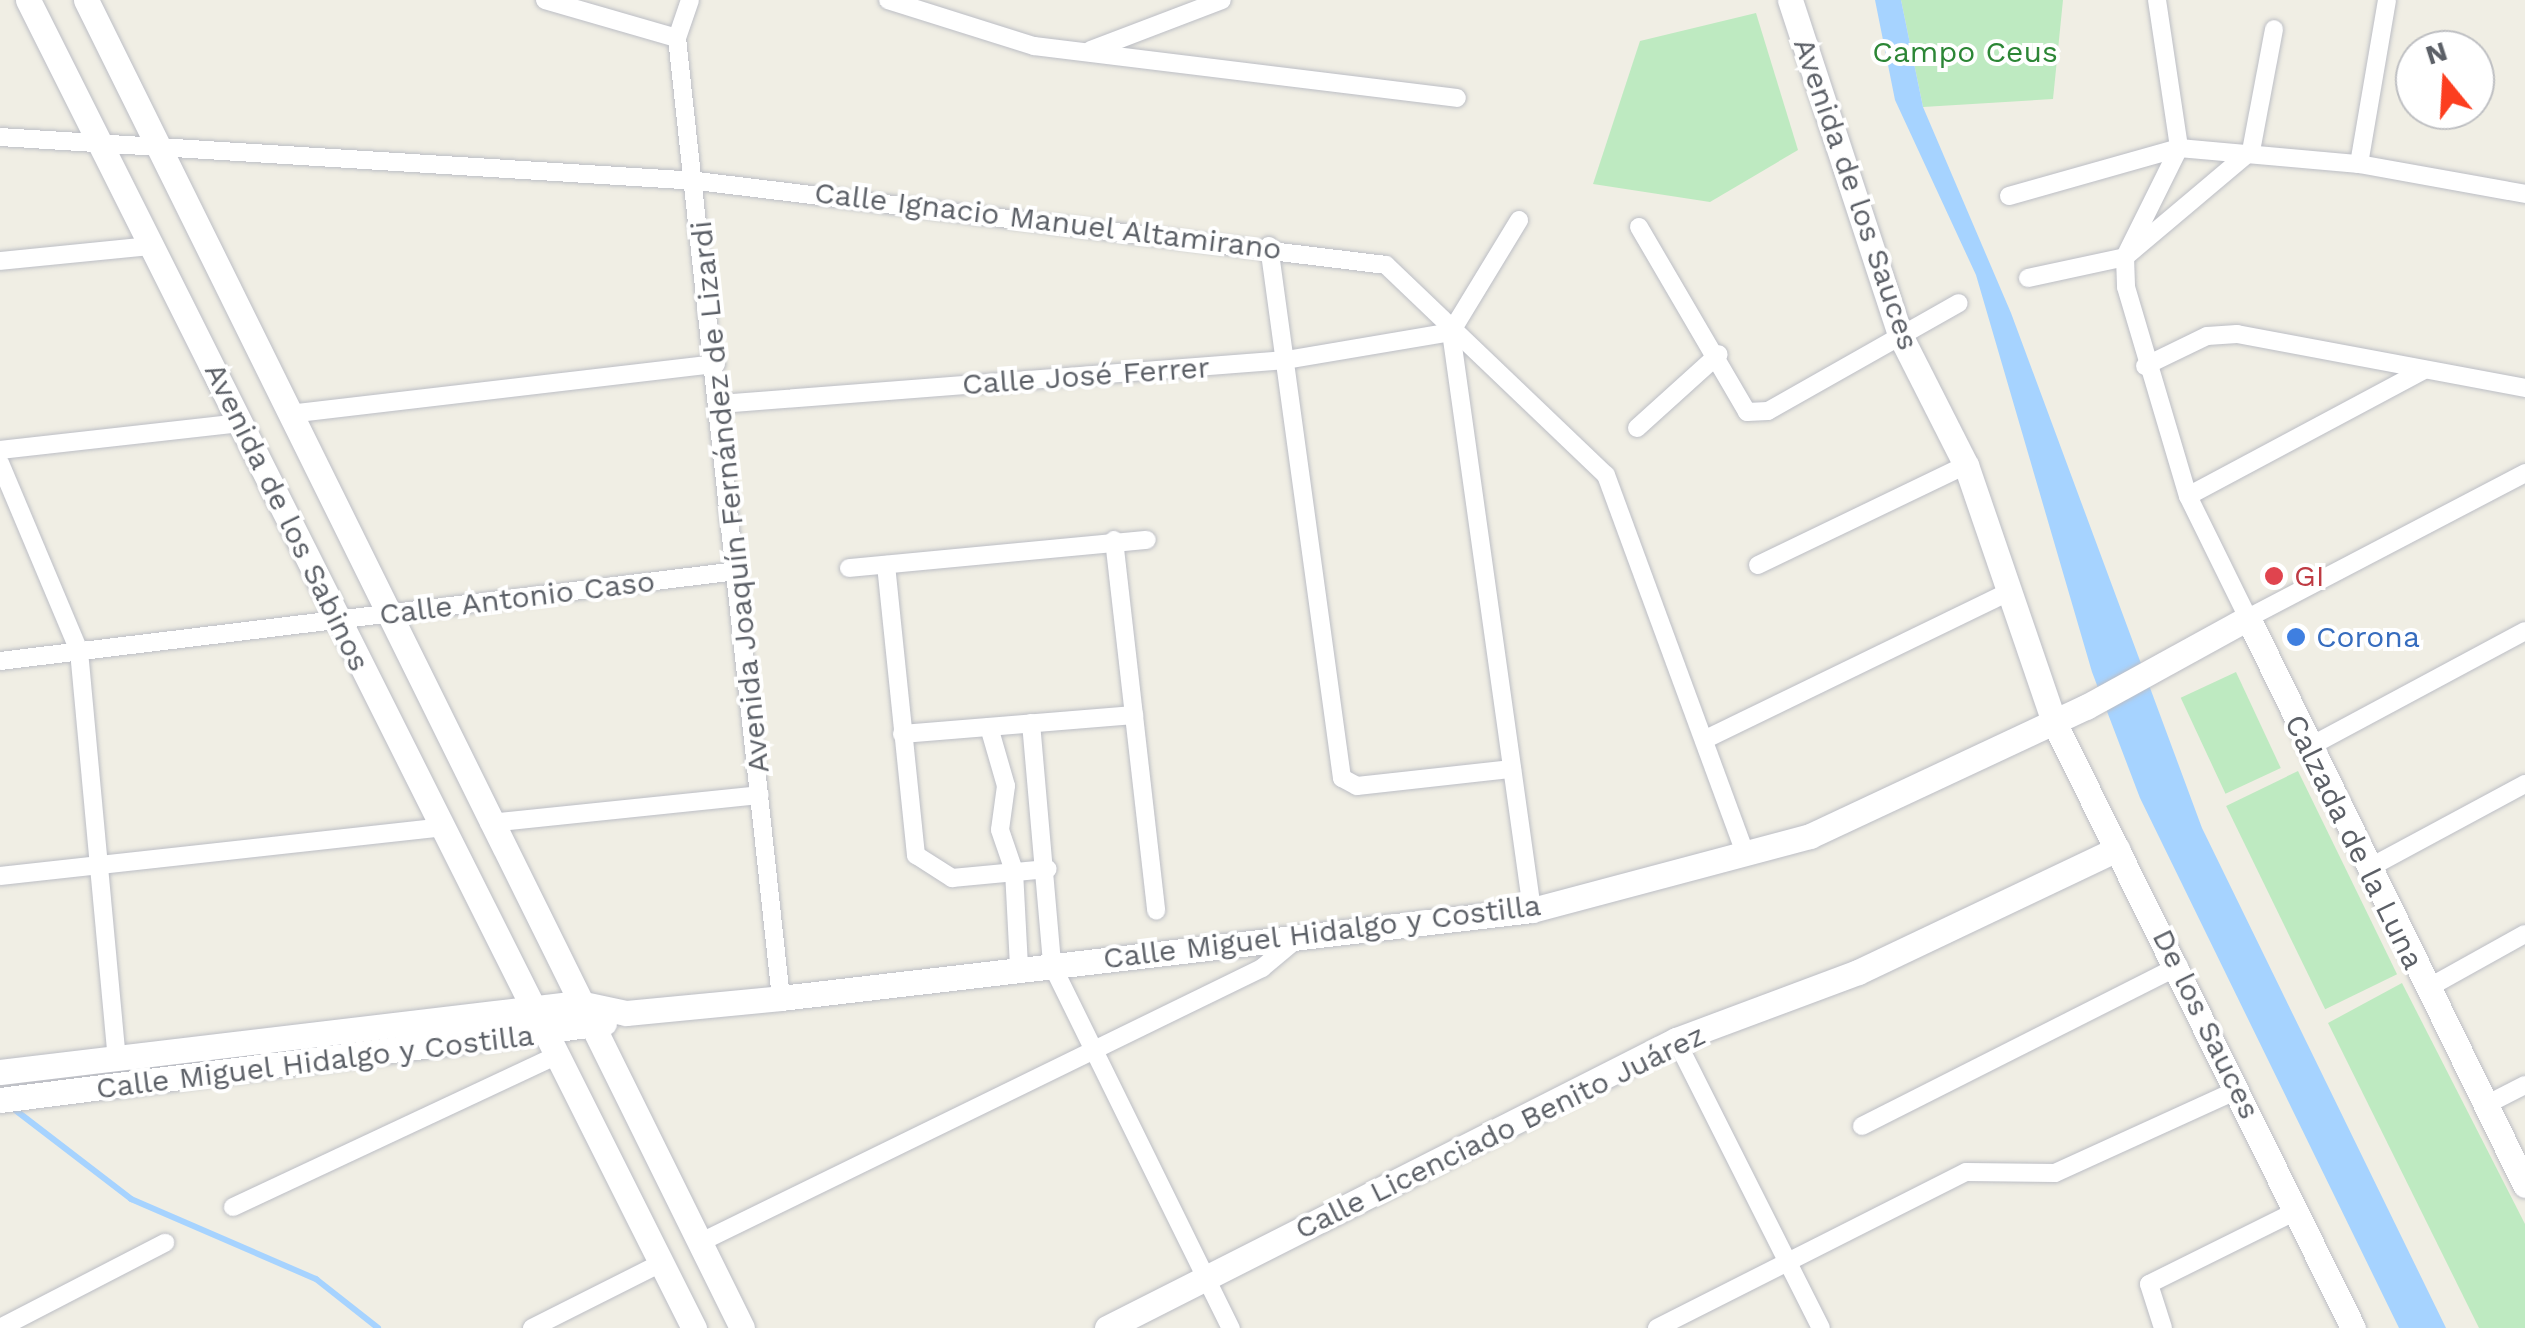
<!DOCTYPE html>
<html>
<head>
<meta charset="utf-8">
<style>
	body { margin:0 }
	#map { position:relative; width:2525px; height:1328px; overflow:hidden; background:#f0eee4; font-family:"Work Sans",sans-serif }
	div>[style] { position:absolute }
	.green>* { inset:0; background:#beeac1; transform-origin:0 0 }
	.water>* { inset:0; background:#a6d3ff }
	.stream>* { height:6px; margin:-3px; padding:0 3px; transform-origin:3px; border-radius:3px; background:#a6d3ff }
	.roads { filter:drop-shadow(0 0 2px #bcbec5) drop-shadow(0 0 2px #bcbec5) }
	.street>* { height:18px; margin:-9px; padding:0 9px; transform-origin:9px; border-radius:9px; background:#fff }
	.secondary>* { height:25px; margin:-12.5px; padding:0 12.5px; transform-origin:12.5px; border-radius:12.5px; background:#fff }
	.dots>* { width:28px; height:28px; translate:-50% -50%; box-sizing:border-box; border:5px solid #fff; border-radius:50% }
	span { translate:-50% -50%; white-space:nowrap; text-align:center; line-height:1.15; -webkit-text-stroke:8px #fff; paint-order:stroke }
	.park-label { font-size:30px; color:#2c8636 }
	.street-label { font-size:30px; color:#5c6067 }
	.health-label { font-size:30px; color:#be3a42 }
	.left { translate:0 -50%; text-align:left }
	.shop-label { font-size:30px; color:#366cbe }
	.north { position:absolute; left:2395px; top:30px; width:100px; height:100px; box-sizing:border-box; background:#fff; border:2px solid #bebfc2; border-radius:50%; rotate:342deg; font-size:28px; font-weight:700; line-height:40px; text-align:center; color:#5c6067 }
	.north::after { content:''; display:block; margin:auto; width:35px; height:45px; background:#fc3e1f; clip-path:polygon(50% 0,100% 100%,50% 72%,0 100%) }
</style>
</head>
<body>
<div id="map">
	<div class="green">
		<div style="clip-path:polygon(1901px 0,2063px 0,2053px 99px,1923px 107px)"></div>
		<div style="clip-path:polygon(1756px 13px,1798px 150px,1710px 202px,1593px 184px,1640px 41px)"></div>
		<div style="left:2236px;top:672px;width:106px;height:61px;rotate:65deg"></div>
		<div style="left:2298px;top:771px;width:226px;height:80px;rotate:64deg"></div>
		<div style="clip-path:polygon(2402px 983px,2525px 1224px,2525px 1328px,2479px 1328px,2328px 1023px)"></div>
	</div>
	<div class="water">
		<div style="clip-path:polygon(1875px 0,1901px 0,1923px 107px,2011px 313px,2202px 828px,2446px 1328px,2399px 1328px,2140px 798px,2092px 672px,1976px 275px,1895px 100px)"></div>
	</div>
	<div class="stream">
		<div style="left:10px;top:1106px;width:153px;rotate:37.5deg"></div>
		<div style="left:131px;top:1199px;width:202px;rotate:23.4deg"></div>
		<div style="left:316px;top:1279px;width:79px;rotate:38.3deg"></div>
	</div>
	<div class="roads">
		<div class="street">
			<div style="left:545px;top:0;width:137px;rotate:16.1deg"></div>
			<div style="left:690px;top:0;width:40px;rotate:108.9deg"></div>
			<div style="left:677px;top:38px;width:966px;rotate:83.82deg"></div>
			<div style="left:888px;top:0;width:153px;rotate:17.5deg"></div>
			<div style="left:1034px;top:46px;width:426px;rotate:7deg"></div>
			<div style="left:2157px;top:0;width:150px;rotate:81.5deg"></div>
			<div style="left:2179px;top:148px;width:122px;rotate:116.4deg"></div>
			<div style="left:2125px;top:257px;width:30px;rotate:88deg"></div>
			<div style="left:2126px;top:287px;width:218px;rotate:73.5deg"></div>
			<div style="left:2188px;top:496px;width:136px;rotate:63.8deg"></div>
			<div style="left:2248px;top:618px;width:313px;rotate:-27.6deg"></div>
			<div style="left:1091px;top:50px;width:140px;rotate:-20.9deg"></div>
			<div style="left:0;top:137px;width:698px;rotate:3.61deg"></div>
			<div style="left:697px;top:181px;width:694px;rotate:6.95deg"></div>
			<div style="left:1386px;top:265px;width:304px;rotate:43.7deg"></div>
			<div style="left:1606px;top:475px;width:405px;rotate:69.8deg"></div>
			<div style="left:2359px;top:164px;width:166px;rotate:-80.3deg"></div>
			<div style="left:2009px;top:196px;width:177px;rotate:-15.8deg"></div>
			<div style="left:2179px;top:148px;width:181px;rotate:5.1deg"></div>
			<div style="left:2359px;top:164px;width:169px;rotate:10.2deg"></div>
			<div style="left:1639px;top:227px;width:214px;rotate:59.7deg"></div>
			<div style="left:1747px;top:412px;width:21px;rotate:-3deg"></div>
			<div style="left:1768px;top:411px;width:219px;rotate:-29.5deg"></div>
			<div style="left:1269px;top:246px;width:537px;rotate:82.19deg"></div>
			<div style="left:1342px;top:778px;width:17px;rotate:28deg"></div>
			<div style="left:1357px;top:786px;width:156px;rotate:-6.3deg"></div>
			<div style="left:0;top:261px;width:152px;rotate:-5.7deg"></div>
			<div style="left:2028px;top:278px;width:99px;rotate:-12.2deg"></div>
			<div style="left:2125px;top:257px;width:165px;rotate:-40.1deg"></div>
			<div style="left:2251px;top:151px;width:124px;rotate:-79.3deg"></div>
			<div style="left:1451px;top:332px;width:584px;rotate:82.02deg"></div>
			<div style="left:1451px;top:332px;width:131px;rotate:-58.7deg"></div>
			<div style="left:2145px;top:366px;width:69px;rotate:-25.8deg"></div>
			<div style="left:2207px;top:336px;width:30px;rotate:-4deg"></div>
			<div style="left:2237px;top:334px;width:293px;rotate:10.6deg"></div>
			<div style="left:720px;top:404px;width:568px;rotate:-4.45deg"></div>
			<div style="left:1286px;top:360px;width:167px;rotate:-9.6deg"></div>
			<div style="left:289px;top:414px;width:430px;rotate:-6.7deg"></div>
			<div style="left:1637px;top:428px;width:110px;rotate:-42.1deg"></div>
			<div style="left:0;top:450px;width:242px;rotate:-6.4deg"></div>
			<div style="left:0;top:463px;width:204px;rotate:67.2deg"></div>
			<div style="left:79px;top:651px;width:409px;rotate:84.7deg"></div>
			<div style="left:2188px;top:496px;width:268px;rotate:-28.1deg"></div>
			<div style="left:1114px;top:540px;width:373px;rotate:83.5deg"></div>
			<div style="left:886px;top:565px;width:292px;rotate:84.1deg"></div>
			<div style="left:916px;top:855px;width:43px;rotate:32.6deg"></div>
			<div style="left:952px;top:878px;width:96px;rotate:-5.4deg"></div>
			<div style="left:1758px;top:565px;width:231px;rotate:-25.7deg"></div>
			<div style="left:849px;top:568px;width:299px;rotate:-5.4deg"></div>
			<div style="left:0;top:661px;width:742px;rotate:-6.96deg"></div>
			<div style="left:1031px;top:723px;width:243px;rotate:85deg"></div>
			<div style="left:1052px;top:965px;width:405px;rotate:63.8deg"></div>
			<div style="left:989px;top:727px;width:61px;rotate:73.9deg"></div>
			<div style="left:1006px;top:786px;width:44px;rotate:97.8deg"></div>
			<div style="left:1000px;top:830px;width:43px;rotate:71.1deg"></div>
			<div style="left:1014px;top:871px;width:97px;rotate:87deg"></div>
			<div style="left:902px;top:734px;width:233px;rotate:-4.7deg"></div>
			<div style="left:1708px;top:738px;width:330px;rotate:-25.9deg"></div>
			<div style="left:2307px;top:748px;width:247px;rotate:-28.2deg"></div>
			<div style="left:489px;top:823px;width:272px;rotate:-5.9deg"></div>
			<div style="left:2367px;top:869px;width:179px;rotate:-28.3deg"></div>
			<div style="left:0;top:876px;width:445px;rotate:-6.3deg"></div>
			<div style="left:2426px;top:989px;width:113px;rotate:-29.1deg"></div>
			<div style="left:1676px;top:1040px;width:322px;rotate:63.3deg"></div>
			<div style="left:2486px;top:1105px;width:44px;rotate:-27.1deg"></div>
			<div style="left:1862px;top:1126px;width:355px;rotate:-26.8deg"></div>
			<div style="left:233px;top:1207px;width:358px;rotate:-25.1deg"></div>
			<div style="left:699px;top:1243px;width:627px;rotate:-26.03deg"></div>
			<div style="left:1262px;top:968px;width:47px;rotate:-39.8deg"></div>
			<div style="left:0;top:1328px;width:186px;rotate:-27.3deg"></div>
			<div style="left:532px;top:1328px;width:144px;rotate:-26.7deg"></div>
			<div style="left:1657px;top:1328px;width:346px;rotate:-26.8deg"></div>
			<div style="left:1966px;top:1172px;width:89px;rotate:0.6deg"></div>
			<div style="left:2055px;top:1173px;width:202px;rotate:-24.5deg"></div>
			<div style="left:2163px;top:1328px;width:46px;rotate:-107.7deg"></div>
			<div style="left:2149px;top:1284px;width:166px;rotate:-26.4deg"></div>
		</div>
		<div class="secondary">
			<div style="left:28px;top:0;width:1486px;rotate:63.37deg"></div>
			<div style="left:86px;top:0;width:1481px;rotate:63.71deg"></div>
			<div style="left:1790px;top:0;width:355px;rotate:71.8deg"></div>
			<div style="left:1901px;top:337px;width:144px;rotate:63.1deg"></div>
			<div style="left:1966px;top:465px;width:272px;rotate:71.1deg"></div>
			<div style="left:2054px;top:722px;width:676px;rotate:63.74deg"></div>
			<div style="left:0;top:1072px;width:583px;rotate:-6.8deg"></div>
			<div style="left:579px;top:1003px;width:48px;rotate:12deg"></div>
			<div style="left:626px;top:1013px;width:156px;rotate:-5.5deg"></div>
			<div style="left:781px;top:998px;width:756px;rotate:-6.68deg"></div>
			<div style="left:1532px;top:910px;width:288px;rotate:-14.9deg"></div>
			<div style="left:1810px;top:836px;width:305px;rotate:-25.1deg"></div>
			<div style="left:2086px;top:707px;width:185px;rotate:-28.8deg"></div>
			<div style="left:2248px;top:618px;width:631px;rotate:63.96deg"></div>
			<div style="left:0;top:1100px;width:609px;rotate:-7.27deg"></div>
			<div style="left:1107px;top:1328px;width:638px;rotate:-26.85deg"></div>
			<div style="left:1676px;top:1040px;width:194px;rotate:-20.5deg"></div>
			<div style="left:1858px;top:972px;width:287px;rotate:-25.4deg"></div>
		</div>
	</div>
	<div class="dots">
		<div style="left:2274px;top:576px;background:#e0444e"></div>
		<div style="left:2296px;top:637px;background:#3f7fe0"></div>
	</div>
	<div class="park-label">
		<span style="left:1965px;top:52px">Campo Ceus</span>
	</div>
	<div class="street-label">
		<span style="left:1856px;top:194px;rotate:71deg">Avenida de los Sauces</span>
		<span style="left:1048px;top:221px;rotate:7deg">Calle Ignacio Manuel Altamirano</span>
		<span style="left:1086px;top:376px;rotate:-4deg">Calle José Ferrer</span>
		<span style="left:730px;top:497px;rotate:-96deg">Avenida Joaquín Fernández de Lizardi</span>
		<span style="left:287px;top:517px;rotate:64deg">Avenida de los Sabinos</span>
		<span style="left:517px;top:598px;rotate:-7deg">Calle Antonio Caso</span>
		<span style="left:2354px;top:842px;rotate:64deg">Calzada de la Luna</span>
		<span style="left:1322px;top:932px;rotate:-7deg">Calle Miguel Hidalgo y Costilla</span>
		<span style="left:2206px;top:1024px;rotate:64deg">De los Sauces</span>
		<span style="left:315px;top:1062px;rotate:-7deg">Calle Miguel Hidalgo y Costilla</span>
		<span style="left:1500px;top:1132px;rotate:-26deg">Calle Licenciado Benito Juárez</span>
	</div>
	<div class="health-label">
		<span class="left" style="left:2294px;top:576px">GI</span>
	</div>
	<div class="shop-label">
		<span class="left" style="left:2316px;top:637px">Corona</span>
	</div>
	<div class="north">N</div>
</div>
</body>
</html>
